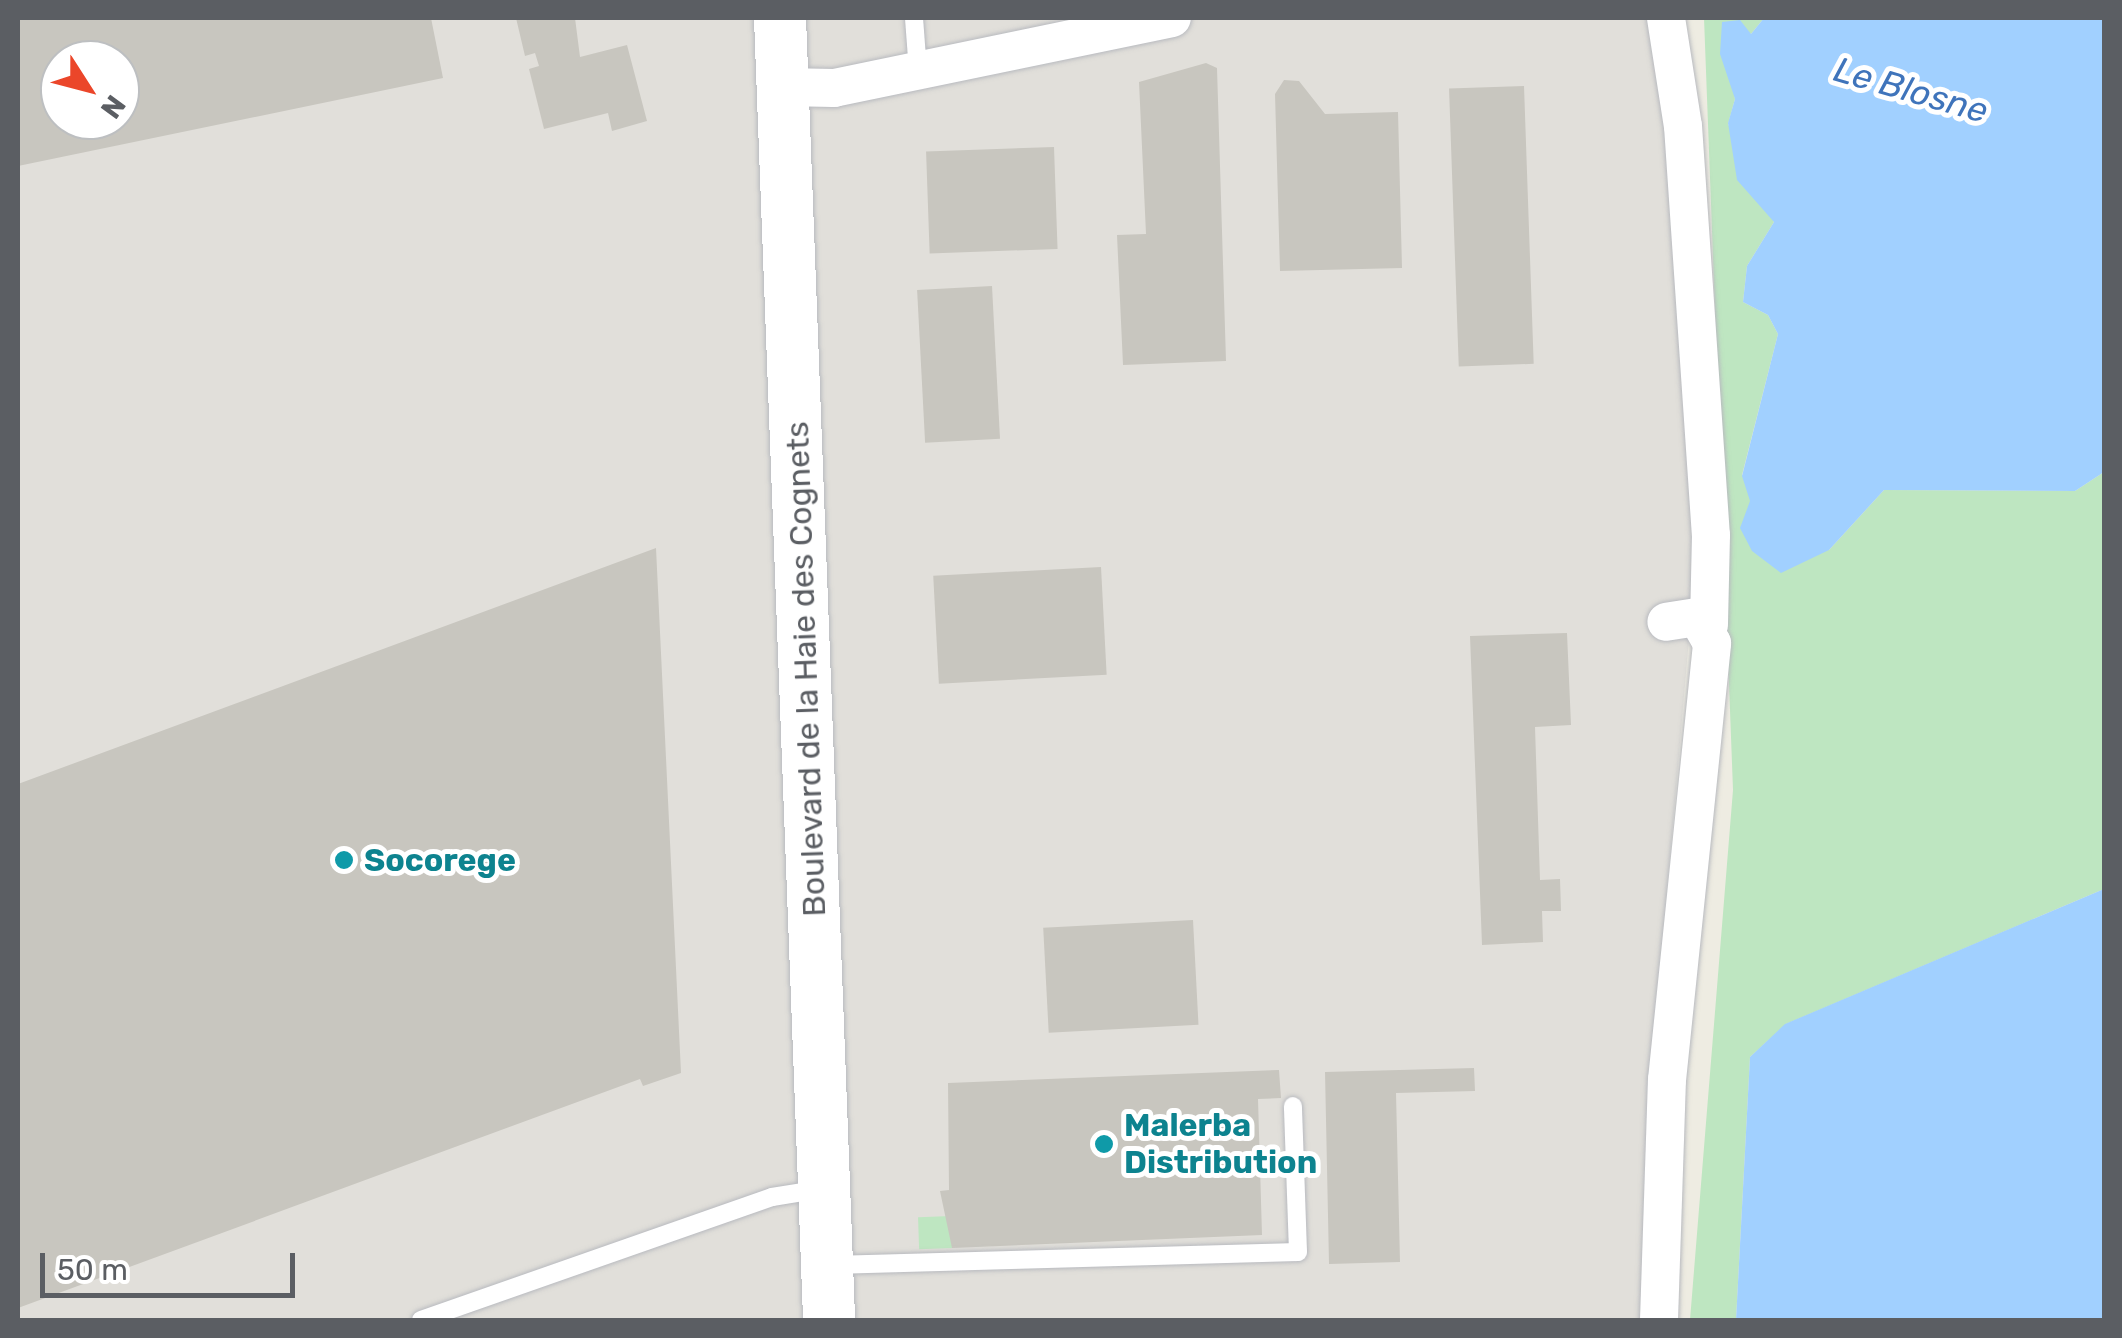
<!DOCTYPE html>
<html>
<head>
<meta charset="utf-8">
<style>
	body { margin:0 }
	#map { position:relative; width:2122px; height:1338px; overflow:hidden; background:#eeece2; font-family:Rubik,sans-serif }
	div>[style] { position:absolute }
	.industrial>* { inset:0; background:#e1dfda }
	.green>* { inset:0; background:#bee6c1; transform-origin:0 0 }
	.water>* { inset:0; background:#a1d0ff }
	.building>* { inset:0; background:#c8c6bf; transform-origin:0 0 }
	.roads { filter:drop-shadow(0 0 2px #b8babf) drop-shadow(0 0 2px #b8babf) }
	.lane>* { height:18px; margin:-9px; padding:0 9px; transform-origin:9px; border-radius:9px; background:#fff }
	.street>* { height:38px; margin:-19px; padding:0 19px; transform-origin:19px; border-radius:19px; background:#fff }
	.secondary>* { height:52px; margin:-26px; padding:0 26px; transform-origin:26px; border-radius:26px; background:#fff }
	.dots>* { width:28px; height:28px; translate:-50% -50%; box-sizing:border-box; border:5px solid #fff; border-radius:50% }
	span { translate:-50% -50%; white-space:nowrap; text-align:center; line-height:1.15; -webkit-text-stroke:10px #fff; paint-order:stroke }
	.street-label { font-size:32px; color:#5b5e63 }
	.culture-label { font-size:32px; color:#0d838f; font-weight:700 }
	.left { translate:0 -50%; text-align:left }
	.water-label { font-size:35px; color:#3f74bb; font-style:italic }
	.frame { position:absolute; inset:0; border:20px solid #5b5e63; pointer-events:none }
	.north { position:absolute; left:40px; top:40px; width:100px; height:100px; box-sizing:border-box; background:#fff; border:2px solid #bdbfc1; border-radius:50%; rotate:126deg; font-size:28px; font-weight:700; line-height:40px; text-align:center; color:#5b5e63 }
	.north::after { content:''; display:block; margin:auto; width:35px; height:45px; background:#eb462a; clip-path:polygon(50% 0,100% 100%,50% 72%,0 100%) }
	.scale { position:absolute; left:40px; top:1253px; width:255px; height:45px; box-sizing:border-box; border:5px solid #5b5e63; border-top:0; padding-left:12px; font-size:30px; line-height:35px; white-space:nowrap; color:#5b5e63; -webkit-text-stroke:8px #fff; paint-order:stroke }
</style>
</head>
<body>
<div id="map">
	<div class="industrial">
		<div style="clip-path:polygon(evenodd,18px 18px,1663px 18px,1698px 535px,1659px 984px,1646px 1320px,18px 1320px,18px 18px,60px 60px,120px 60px,120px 120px,60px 120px,60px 60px)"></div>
	</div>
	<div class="green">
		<div style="clip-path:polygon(1704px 18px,1764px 18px,1751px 34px,1722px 23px,1735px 99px,1728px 124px,1774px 222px,1747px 266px,1743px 302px,1768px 315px,1778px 334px,1742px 475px,1829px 550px,1884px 490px,2075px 491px,2104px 472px,2104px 889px,1786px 1024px,1750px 1057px,1736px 1320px,1690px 1320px,1733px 790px)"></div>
		<div style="left:951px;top:1216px;width:32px;height:33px;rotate:88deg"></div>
	</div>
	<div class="water">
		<div style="clip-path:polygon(1764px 18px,2104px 18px,2104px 472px,2075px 491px,1884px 490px,1829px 550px,1781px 573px,1752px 551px,1740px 528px,1750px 501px,1742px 476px,1778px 334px,1768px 315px,1743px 302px,1747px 266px,1774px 222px,1737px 180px,1728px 123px,1735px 99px,1720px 54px,1722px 22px,1740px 20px,1751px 34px)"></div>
		<div style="clip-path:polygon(2104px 889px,2104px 1320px,1736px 1320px,1750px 1057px,1785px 1024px)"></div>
	</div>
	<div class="building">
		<div style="clip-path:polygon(evenodd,18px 18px,431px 18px,443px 78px,18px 166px,18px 18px,60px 60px,120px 60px,120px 120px,60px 120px,60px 60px)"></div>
		<div style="clip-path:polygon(516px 18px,575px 18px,580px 57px,627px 45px,647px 121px,612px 131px,608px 113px,544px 129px,529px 69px,539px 66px,535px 53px,525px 56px)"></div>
		<div style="clip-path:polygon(1206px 63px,1217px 68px,1226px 361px,1123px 365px,1117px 235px,1146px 234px,1139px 82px)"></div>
		<div style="clip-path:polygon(1284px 80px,1299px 81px,1325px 114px,1398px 112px,1402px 268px,1280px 271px,1275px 94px)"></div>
		<div style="left:1524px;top:86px;width:278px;height:75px;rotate:88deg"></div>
		<div style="left:1054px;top:147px;width:102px;height:128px;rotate:88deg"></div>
		<div style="left:992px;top:286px;width:153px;height:75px;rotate:87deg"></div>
		<div style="clip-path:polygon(656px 548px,681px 1073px,643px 1086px,640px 1079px,18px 1308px,18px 784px)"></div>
		<div style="left:1101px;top:567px;width:108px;height:168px;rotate:87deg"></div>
		<div style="clip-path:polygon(1567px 633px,1571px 725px,1535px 727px,1540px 880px,1560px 879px,1561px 911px,1542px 911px,1543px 942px,1482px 945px,1470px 636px)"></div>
		<div style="left:1193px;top:920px;width:105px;height:150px;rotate:87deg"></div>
		<div style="clip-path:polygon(1474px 1068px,1475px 1091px,1396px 1093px,1400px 1262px,1329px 1264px,1325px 1072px)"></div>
		<div style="clip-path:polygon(1279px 1070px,1281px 1098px,1258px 1099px,1262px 1235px,952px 1248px,940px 1191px,949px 1190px,948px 1083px)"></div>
	</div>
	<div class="roads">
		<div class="lane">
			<div style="left:914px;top:18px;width:53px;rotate:85.7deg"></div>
			<div style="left:832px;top:1265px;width:466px;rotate:-1.6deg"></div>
			<div style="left:1298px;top:1252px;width:146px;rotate:-92deg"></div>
			<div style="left:421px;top:1320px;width:372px;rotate:-19.3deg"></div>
			<div style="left:772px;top:1197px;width:51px;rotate:-9.1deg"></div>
		</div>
		<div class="street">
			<div style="left:1666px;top:18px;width:109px;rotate:81.1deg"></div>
			<div style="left:1683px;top:126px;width:410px;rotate:86.1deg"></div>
			<div style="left:1711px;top:535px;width:90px;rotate:91.3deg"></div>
			<div style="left:783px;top:87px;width:51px;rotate:1.1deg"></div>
			<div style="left:834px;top:88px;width:345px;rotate:-11.7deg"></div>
			<div style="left:1659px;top:1320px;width:240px;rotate:-88.1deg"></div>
			<div style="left:1667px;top:1080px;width:439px;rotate:-84.1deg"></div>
			<div style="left:1712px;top:643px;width:30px;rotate:-120deg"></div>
			<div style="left:1697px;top:617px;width:31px;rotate:171deg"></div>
		</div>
		<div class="secondary">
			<div style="left:780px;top:18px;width:1303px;rotate:87.84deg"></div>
		</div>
	</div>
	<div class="dots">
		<div style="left:344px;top:860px;background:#0f9aa8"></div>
		<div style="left:1104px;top:1144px;background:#0f9aa8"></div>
	</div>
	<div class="street-label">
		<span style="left:806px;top:669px;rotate:-92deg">Boulevard de la Haie des Cognets</span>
	</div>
	<div class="culture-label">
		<span class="left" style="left:364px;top:860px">Socorege</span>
		<span class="left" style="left:1124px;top:1144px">Malerba<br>Distribution</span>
	</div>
	<div class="water-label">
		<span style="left:1911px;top:90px;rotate:16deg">Le Blosne</span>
	</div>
	<div class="frame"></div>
	<div class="north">N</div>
	<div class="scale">50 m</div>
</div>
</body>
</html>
